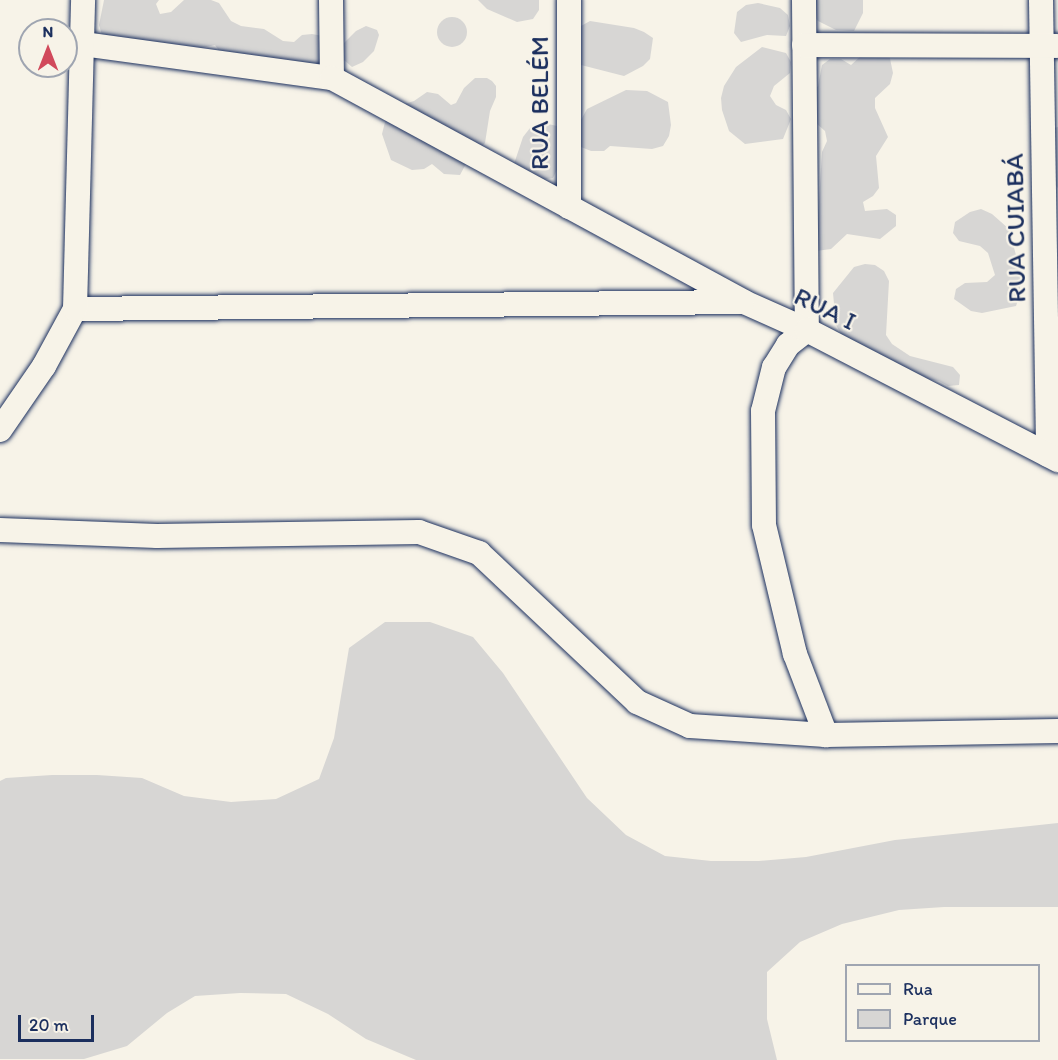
<!DOCTYPE html>
<html>
<head>
<meta charset="utf-8">
<style>
	body { margin:0 }
	#map { position:relative; width:1058px; height:1060px; overflow:hidden; background:#f7f3e8; font-family:Itim,sans-serif }
	div>[style] { position:absolute }
	.green>* { inset:0; background:#d7d6d4 }
	.round { border-radius:50% }
	.roads { filter:drop-shadow(0 0 2px #1b2f5e) drop-shadow(0 0 2px #1b2f5e) }
	.minor>* { height:24px; margin:-12px; padding:0 12px; transform-origin:12px; border-radius:12px; background:#f7f3e8 }
	span { translate:-50% -50%; white-space:nowrap; text-align:center; line-height:1.15; -webkit-text-stroke:4.5px #f7f3e8; paint-order:stroke }
	.street-label { font-size:26px; color:#1b2f5e }
	.legend { position:absolute; left:845px; top:964px; width:195px; height:78px; box-sizing:border-box; background:#f7f3e8; border:2px solid #9fa5b1; margin:0; padding:8px 10px; list-style:none; font-size:18px; color:#1b2f5e }
	.legend li { display:flex; align-items:center; gap:12px; height:30px }
	.legend b { width:30px; border:2px solid #9fa5b1 }
	.north { position:absolute; left:18px; top:18px; width:60px; height:60px; box-sizing:border-box; background:#f7f3e8; border:2px solid #9fa5b1; border-radius:50%; rotate:0deg; font-size:16px; font-weight:700; line-height:24px; text-align:center; color:#1b2f5e }
	.north::after { content:''; display:block; margin:auto; width:21px; height:27px; background:#d1495b; clip-path:polygon(50% 0,100% 100%,50% 72%,0 100%) }
	.scale { position:absolute; left:18px; top:1015px; width:76px; height:27px; box-sizing:border-box; border:3px solid #1b2f5e; border-top:0; padding-left:8px; font-size:18px; line-height:21px; white-space:nowrap; color:#1b2f5e; -webkit-text-stroke:4px #f7f3e8; paint-order:stroke }
</style>
</head>
<body>
<div id="map">
	<div class="green">
		<div style="clip-path:polygon(104px 0,159px 0,156px 4px,160px 14px,171px 12px,184px 0,211px 0,219px 3px,231px 21px,241px 26px,264px 29px,283px 41px,294px 42px,302px 35px,312px 34px,323px 36px,326px 68px,222px 55px,215px 45px,184px 52px,102px 35px,99px 25px)"></div>
		<div style="clip-path:polygon(478px 0,539px 0,539px 10px,533px 19px,517px 22px,487px 9px)"></div>
		<div style="clip-path:polygon(810px 0,863px 0,863px 13px,854px 31px,836px 30px,818px 21px,812px 13px)"></div>
		<div style="clip-path:polygon(758px 3px,780px 8px,788px 15px,790px 26px,786px 36px,767px 35px,741px 42px,734px 33px,737px 12px,746px 5px)"></div>
		<div class="round" style="left:437px;top:17px;width:30px;height:30px"></div>
		<div style="clip-path:polygon(590px 21px,634px 28px,644px 32px,653px 38px,650px 59px,643px 66px,624px 76px,581px 65px,574px 57px,581px 26px)"></div>
		<div style="clip-path:polygon(366px 26px,377px 30px,379px 35px,374px 51px,363px 62px,352px 67px,344px 60px,344px 43px,356px 31px)"></div>
		<div style="clip-path:polygon(762px 47px,786px 53px,791px 62px,790px 73px,774px 86px,770px 96px,776px 105px,786px 110px,791px 119px,783px 139px,745px 144px,729px 131px,722px 110px,721px 98px,724px 86px,736px 67px)"></div>
		<div style="clip-path:polygon(888px 49px,893px 73px,890px 84px,875px 98px,875px 108px,888px 137px,876px 156px,879px 188px,873px 196px,863px 202px,865px 211px,887px 209px,896px 215px,896px 226px,880px 239px,847px 234px,831px 249px,816px 251px,822px 152px,827px 141px,825px 131px,817px 124px,810px 94px,818px 86px,822px 65px,830px 59px,841px 59px,851px 65px,863px 54px)"></div>
		<div style="clip-path:polygon(475px 78px,487px 78px,492px 81px,496px 86px,496px 97px,490px 111px,485px 143px,468px 160px,460px 175px,444px 174px,432px 164px,424px 169px,412px 170px,391px 160px,382px 134px,386px 118px,398px 106px,414px 101px,427px 92px,438px 94px,451px 105px,456px 103px,464px 88px)"></div>
		<div style="clip-path:polygon(626px 90px,647px 91px,668px 102px,671px 125px,669px 136px,663px 146px,652px 149px,610px 146px,604px 151px,591px 151px,581px 147px,576px 137px,577px 127px,587px 109px)"></div>
		<div style="clip-path:polygon(539px 122px,557px 126px,565px 135px,566px 151px,553px 178px,533px 181px,514px 164px,523px 137px,530px 128px)"></div>
		<div style="clip-path:polygon(1058px 127px,1058px 188px,1051px 182px,1054px 128px)"></div>
		<div style="clip-path:polygon(981px 209px,992px 214px,1009px 229px,1020px 270px,1020px 295px,1016px 306px,982px 313px,971px 311px,954px 299px,956px 289px,965px 283px,987px 282px,995px 275px,988px 253px,980px 246px,959px 241px,953px 233px,955px 222px,970px 212px)"></div>
		<div style="clip-path:polygon(865px 264px,875px 265px,884px 271px,889px 281px,886px 335px,892px 344px,910px 356px,953px 367px,960px 375px,959px 385px,948px 386px,939px 381px,914px 377px,846px 343px,836px 325px,833px 293px,854px 267px)"></div>
		<div style="clip-path:polygon(385px 622px,430px 622px,473px 637px,503px 673px,587px 798px,626px 835px,665px 856px,711px 861px,759px 861px,806px 857px,895px 840px,1058px 823px,1058px 907px,944px 907px,899px 910px,842px 924px,800px 942px,767px 972px,767px 1019px,777px 1060px,416px 1060px,366px 1039px,328px 1014px,286px 994px,240px 993px,195px 996px,167px 1013px,127px 1046px,84px 1059px,0 1059px,0 781px,6px 778px,52px 775px,97px 775px,142px 778px,184px 796px,231px 802px,276px 799px,319px 779px,334px 738px,349px 648px)"></div>
	</div>
	<div class="roads">
		<div class="minor">
			<div style="left:331px;top:0;width:78px;rotate:89.3deg"></div>
			<div style="left:804px;top:0;width:330px;rotate:89.5deg"></div>
			<div style="left:807px;top:330px;width:24px;rotate:142deg"></div>
			<div style="left:788px;top:345px;width:26px;rotate:122deg"></div>
			<div style="left:774px;top:367px;width:45px;rotate:104deg"></div>
			<div style="left:763px;top:411px;width:114px;rotate:89.5deg"></div>
			<div style="left:764px;top:525px;width:133px;rotate:76.5deg"></div>
			<div style="left:795px;top:654px;width:87px;rotate:69.1deg"></div>
			<div style="left:1041px;top:0;width:455px;rotate:89.1deg"></div>
			<div style="left:83px;top:44px;width:251px;rotate:7.8deg"></div>
			<div style="left:332px;top:78px;width:469px;rotate:28.5deg"></div>
			<div style="left:744px;top:302px;width:69px;rotate:24deg"></div>
			<div style="left:807px;top:330px;width:283px;rotate:27.4deg"></div>
			<div style="left:804px;top:45px;width:253px;rotate:0.2deg"></div>
			<div style="left:569px;top:207px;width:207px;rotate:-90deg"></div>
			<div style="left:75px;top:309px;width:667px;rotate:-0.6deg"></div>
			<div style="left:0;top:430px;width:78px;rotate:-55.5deg"></div>
			<div style="left:44px;top:366px;width:65px;rotate:-61.5deg"></div>
			<div style="left:75px;top:309px;width:309px;rotate:-88.5deg"></div>
			<div style="left:0;top:530px;width:157px;rotate:2.2deg"></div>
			<div style="left:157px;top:536px;width:262px;rotate:-0.9deg"></div>
			<div style="left:419px;top:532px;width:64px;rotate:19.3deg"></div>
			<div style="left:479px;top:553px;width:217px;rotate:43.3deg"></div>
			<div style="left:637px;top:702px;width:58px;rotate:24.4deg"></div>
			<div style="left:690px;top:726px;width:136px;rotate:3.8deg"></div>
			<div style="left:826px;top:735px;width:232px;rotate:-1deg"></div>
		</div>
	</div>
	<div class="street-label">
		<span style="left:540px;top:103px;rotate:-90deg">RUA BELÉM</span>
		<span style="left:1016px;top:228px;rotate:-91deg">RUA CUIABÁ</span>
		<span style="left:825px;top:309px;rotate:26deg">RUA I</span>
	</div>
	<ul class="legend">
	<li><b style="height:8px;background:#f7f3e8"></b>Rua</li>
	<li><b style="height:16px;background:#d7d6d4"></b>Parque</li>
	</ul>
	<div class="north">N</div>
	<div class="scale">20 m</div>
</div>
</body>
</html>
